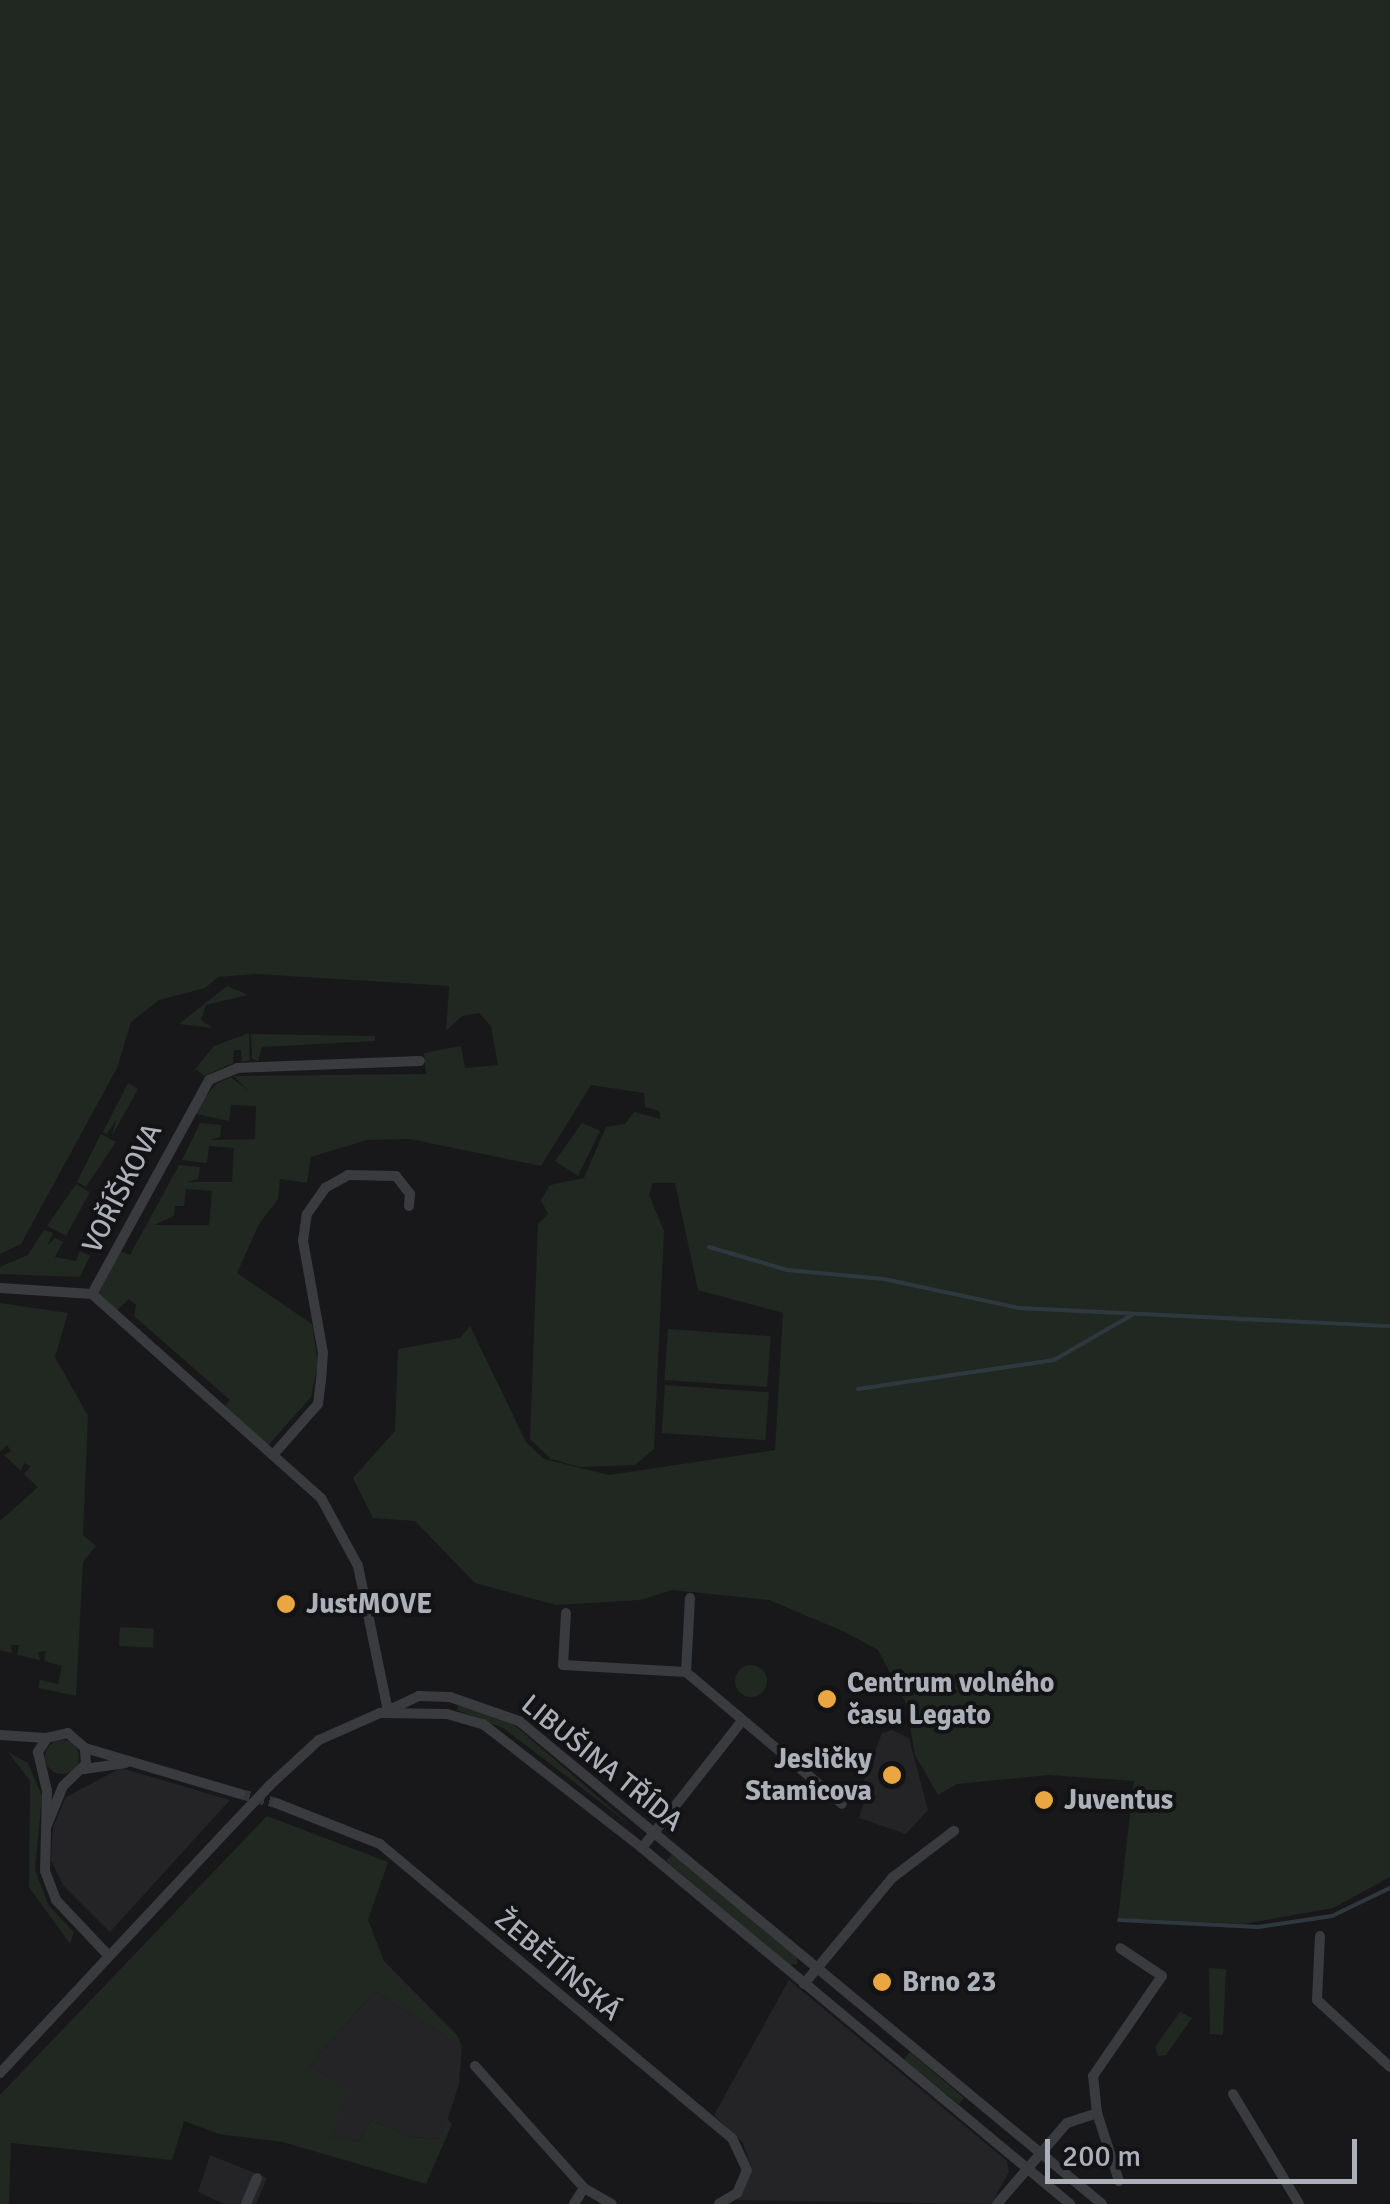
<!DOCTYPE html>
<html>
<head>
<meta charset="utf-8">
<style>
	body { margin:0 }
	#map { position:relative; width:1390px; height:2204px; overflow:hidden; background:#18181a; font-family:Signika,sans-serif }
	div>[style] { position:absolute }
	.built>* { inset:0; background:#242427 }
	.green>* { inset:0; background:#202821; transform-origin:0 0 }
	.round { border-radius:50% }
	.stream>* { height:4px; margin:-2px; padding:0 2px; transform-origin:2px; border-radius:2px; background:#2f383e }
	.minor-tunnel>* { height:10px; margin-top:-5px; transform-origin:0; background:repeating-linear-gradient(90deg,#35363a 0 10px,transparent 0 15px) }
	.minor>* { height:10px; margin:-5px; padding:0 5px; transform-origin:5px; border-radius:5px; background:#393b3f }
	.minor-bridge>* { height:10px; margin:-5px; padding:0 5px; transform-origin:5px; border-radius:5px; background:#393b3f }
	.dots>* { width:28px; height:28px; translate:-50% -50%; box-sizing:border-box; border:5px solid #131315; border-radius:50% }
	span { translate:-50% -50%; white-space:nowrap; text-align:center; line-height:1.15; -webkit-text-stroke:8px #131315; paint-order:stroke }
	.street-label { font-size:28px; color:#abb0b9 }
	.poi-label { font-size:28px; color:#abb0b9; font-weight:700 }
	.left { translate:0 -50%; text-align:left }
	.right { translate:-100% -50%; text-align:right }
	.scale { position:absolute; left:1045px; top:2139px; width:312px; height:45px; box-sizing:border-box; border:5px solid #abb0b9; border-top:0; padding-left:12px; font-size:30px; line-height:35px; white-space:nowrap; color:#abb0b9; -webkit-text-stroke:8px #131315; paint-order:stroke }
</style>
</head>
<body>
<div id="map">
	<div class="built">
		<div style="clip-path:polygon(892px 1730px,909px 1738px,928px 1810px,906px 1834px,859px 1818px,865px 1799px,858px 1796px,882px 1733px)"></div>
		<div style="clip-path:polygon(121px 1768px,230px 1800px,110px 1932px,63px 1885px,51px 1860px,53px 1827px,66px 1797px)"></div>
		<div style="clip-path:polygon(789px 1980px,1007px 2161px,1009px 2172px,991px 2204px,738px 2200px,752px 2169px,743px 2143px,714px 2115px)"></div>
		<div style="clip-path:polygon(375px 1991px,462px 2047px,459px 2084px,441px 2139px,409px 2137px,371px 2120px,359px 2142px,329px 2137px,347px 2091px,310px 2065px)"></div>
		<div style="clip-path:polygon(210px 2155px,267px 2178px,256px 2204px,224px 2204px,198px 2192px)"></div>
	</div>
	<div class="green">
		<div style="clip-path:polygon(evenodd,0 0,1390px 0,1390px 1877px,1333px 1908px,1244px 1924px,1118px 1918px,1134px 1781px,1049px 1775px,957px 1784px,938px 1795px,915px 1755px,906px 1703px,878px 1650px,845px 1632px,769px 1600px,672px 1590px,640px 1600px,556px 1605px,475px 1583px,415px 1521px,373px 1518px,353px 1478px,395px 1431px,398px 1349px,460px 1338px,470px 1326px,526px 1442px,544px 1459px,609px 1475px,775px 1450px,783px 1313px,698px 1290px,675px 1183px,653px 1183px,649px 1195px,664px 1231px,654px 1449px,635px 1465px,581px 1467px,551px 1459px,530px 1439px,538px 1224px,548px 1214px,541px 1200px,550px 1185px,584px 1178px,606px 1127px,625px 1124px,634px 1112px,661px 1119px,659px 1111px,645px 1107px,644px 1093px,591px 1085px,541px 1166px,410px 1139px,367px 1140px,311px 1157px,307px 1183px,280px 1179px,278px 1199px,259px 1224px,237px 1273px,312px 1324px,318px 1363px,311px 1397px,265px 1449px,222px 1410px,230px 1400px,134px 1316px,136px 1305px,129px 1299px,114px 1313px,92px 1294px,116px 1249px,130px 1255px,179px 1165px,200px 1167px,198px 1179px,187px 1182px,232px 1182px,234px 1148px,209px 1146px,207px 1163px,182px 1160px,200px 1123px,221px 1125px,220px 1137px,210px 1140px,255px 1139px,256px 1106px,231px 1105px,229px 1121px,192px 1113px,216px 1084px,231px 1077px,250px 1092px,233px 1076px,426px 1074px,424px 1053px,461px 1046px,465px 1068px,498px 1065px,491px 1026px,479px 1013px,462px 1016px,446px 1031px,449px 986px,256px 974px,218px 977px,205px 988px,159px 1000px,131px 1022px,117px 1068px,21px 1244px,0 1254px,0 0,186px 1189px,212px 1191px,209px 1225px,154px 1225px,174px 1216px,175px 1206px,184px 1206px,186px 1189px)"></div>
		<div style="clip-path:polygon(227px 986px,248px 995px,206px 1005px,201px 1020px,213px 1028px,179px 1024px)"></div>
		<div style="clip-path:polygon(249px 1033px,250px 1060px,242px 1062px,241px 1050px,234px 1050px,233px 1063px,204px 1076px,196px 1069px,188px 1078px,214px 1046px)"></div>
		<div style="clip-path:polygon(251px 1034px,375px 1036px,375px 1041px,262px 1047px,258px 1061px,252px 1059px)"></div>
		<div style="clip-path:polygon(128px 1083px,138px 1089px,112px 1136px,116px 1120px,107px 1134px,103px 1132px)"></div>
		<div style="clip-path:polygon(582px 1123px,600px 1131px,578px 1176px,555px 1161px)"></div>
		<div style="clip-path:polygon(101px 1134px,116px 1142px,86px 1187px,77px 1182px)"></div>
		<div style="clip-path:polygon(76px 1184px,90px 1192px,66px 1236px,47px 1226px)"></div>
		<div style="clip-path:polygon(44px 1230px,53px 1233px,47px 1246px,55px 1238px,63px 1242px,55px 1257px,76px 1261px,80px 1251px,90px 1256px,80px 1277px,0 1274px,0 1267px,28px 1255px)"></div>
		<div style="clip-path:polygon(0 1303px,68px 1313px,55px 1357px,88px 1416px,83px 1535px,96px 1546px,83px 1562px,76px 1696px,38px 1688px,40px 1680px,58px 1684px,62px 1666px,44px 1661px,46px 1651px,38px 1652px,40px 1660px,17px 1655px,19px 1645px,11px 1645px,12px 1653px,0 1650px,0 1521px,38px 1487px,24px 1474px,31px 1466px,24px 1463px,21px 1471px,4px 1455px,11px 1451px,7px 1445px,0 1452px)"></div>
		<div style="left:668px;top:1329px;width:103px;height:51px;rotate:4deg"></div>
		<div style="left:665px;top:1385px;width:104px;height:48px;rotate:4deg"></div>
		<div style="left:120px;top:1627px;width:34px;height:19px;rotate:3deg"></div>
		<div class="round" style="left:735px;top:1665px;width:32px;height:32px"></div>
		<div style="clip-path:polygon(459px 1703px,511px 1722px,633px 1827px,503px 1728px,457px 1710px)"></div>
		<div class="round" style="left:45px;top:1740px;width:34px;height:34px"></div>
		<div style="clip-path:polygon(8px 1752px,28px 1763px,42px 1796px,35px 1870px,49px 1906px,74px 1932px,70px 1944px,29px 1887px,30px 1781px)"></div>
		<div style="clip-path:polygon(267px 1816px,388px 1862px,368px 1920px,384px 1961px,457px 2035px,462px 2047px,375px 1991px,310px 2065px,348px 2091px,330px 2137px,359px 2142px,371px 2120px,409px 2137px,440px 2139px,447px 2119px,452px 2124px,426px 2184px,283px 2142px,219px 2134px,184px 2121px,172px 2160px,11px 2143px,9px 2204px,0 2204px,0 2095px)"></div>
		<div style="clip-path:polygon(672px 1854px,797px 1957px,797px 1964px,790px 1965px,666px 1861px)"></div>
		<div style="clip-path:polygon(1209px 1968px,1226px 1969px,1223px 2035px,1210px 2034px)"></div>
		<div style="clip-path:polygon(1180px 2012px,1192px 2018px,1166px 2055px,1158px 2056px,1155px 2047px)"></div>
		<div style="clip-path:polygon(910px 2052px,964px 2098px,959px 2104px,904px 2060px)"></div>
	</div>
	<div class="stream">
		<div style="left:709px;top:1247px;width:81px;rotate:16.4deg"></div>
		<div style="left:787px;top:1270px;width:97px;rotate:5.3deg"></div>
		<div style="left:884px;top:1279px;width:138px;rotate:12.1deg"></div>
		<div style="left:1019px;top:1308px;width:371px;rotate:2.8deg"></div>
		<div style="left:858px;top:1389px;width:198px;rotate:-8.4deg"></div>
		<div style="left:1054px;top:1360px;width:90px;rotate:-30deg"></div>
		<div style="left:1119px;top:1920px;width:139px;rotate:2.9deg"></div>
		<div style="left:1258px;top:1927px;width:75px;rotate:-8.5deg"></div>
		<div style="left:1332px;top:1916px;width:64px;rotate:-25.8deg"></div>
	</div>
	<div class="minor-tunnel">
		<div style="left:240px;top:1794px;width:37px;rotate:14deg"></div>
	</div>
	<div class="minor">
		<div style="left:0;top:1288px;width:92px;rotate:3.7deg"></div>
		<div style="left:92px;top:1294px;width:307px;rotate:41.7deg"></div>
		<div style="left:321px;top:1498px;width:77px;rotate:61.4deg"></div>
		<div style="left:358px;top:1566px;width:148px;rotate:78.3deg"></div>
		<div style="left:92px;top:1294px;width:244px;rotate:-61.3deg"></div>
		<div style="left:209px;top:1080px;width:30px;rotate:-23deg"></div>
		<div style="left:237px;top:1068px;width:183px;rotate:-2.2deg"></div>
		<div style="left:273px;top:1455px;width:68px;rotate:-48.6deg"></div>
		<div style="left:318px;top:1404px;width:23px;rotate:-83deg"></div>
		<div style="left:321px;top:1381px;width:28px;rotate:-86deg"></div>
		<div style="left:323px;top:1353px;width:114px;rotate:-100.1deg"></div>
		<div style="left:303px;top:1241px;width:27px;rotate:-82deg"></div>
		<div style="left:307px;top:1214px;width:32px;rotate:-55deg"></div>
		<div style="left:325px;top:1188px;width:26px;rotate:-29deg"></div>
		<div style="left:348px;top:1175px;width:48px;rotate:1.2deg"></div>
		<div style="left:396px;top:1176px;width:23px;rotate:52deg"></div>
		<div style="left:410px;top:1194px;width:12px;rotate:95deg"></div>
		<div style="left:566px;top:1613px;width:52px;rotate:93.3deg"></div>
		<div style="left:563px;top:1665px;width:123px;rotate:3.3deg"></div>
		<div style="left:686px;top:1672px;width:204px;rotate:40.2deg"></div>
		<div style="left:686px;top:1672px;width:74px;rotate:-86.9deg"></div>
		<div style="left:389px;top:1710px;width:33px;rotate:-25deg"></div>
		<div style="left:419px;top:1696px;width:31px;rotate:2deg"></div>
		<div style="left:450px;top:1697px;width:73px;rotate:19.2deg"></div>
		<div style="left:519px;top:1721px;width:757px;rotate:39.64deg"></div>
		<div style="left:0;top:1735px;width:46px;rotate:3.7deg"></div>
		<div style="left:85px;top:1748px;width:162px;rotate:16.5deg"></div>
		<div style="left:84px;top:1769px;width:42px;rotate:-8.1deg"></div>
		<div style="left:270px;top:1785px;width:67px;rotate:-42.6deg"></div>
		<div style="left:319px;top:1740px;width:67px;rotate:-23.9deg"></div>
		<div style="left:380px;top:1713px;width:67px;rotate:0.9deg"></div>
		<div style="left:447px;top:1714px;width:37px;rotate:16deg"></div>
		<div style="left:483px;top:1724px;width:202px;rotate:37.9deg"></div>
		<div style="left:642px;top:1848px;width:557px;rotate:39.75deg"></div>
		<div style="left:276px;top:1803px;width:112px;rotate:21.5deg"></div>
		<div style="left:380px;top:1844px;width:459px;rotate:39.9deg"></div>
		<div style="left:732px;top:2138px;width:35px;rotate:65deg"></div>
		<div style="left:747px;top:2170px;width:25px;rotate:113deg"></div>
		<div style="left:737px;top:2193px;width:21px;rotate:149deg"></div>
		<div style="left:47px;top:1825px;width:42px;rotate:-67.7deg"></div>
		<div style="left:63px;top:1786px;width:32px;rotate:-44deg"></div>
		<div style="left:86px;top:1764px;width:16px;rotate:-94deg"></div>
		<div style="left:85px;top:1748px;width:23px;rotate:-139deg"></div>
		<div style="left:68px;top:1733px;width:22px;rotate:167deg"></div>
		<div style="left:47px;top:1738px;width:17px;rotate:123deg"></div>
		<div style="left:38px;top:1752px;width:39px;rotate:77deg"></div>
		<div style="left:47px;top:1790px;width:81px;rotate:91.4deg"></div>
		<div style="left:45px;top:1871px;width:31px;rotate:69deg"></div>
		<div style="left:56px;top:1900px;width:77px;rotate:46.6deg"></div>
		<div style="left:642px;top:1848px;width:162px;rotate:-51.8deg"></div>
		<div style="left:1320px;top:1936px;width:64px;rotate:92.7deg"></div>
		<div style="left:1317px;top:2000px;width:99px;rotate:42.5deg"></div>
		<div style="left:804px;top:1984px;width:138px;rotate:-50.3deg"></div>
		<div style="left:892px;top:1878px;width:78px;rotate:-37.2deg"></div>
		<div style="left:475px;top:2066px;width:164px;rotate:48.2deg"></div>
		<div style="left:584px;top:2188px;width:32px;rotate:30deg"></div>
		<div style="left:0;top:2073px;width:342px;rotate:-46.9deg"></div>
		<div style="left:1233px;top:2094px;width:128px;rotate:59deg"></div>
		<div style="left:1119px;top:2181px;width:71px;rotate:-107.9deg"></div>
		<div style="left:1097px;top:2113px;width:37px;rotate:-96deg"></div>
		<div style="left:1093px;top:2076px;width:121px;rotate:-55.4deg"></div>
		<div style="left:1162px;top:1976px;width:50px;rotate:-146.3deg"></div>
		<div style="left:246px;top:2204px;width:28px;rotate:-67deg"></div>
		<div style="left:574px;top:2204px;width:19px;rotate:-58deg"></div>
		<div style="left:997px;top:2204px;width:107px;rotate:-49.2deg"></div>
		<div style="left:1067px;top:2123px;width:32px;rotate:-18deg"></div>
	</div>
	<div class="minor-bridge">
		<div style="left:234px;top:1823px;width:52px;rotate:-46.5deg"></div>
	</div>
	<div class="dots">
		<div style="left:286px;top:1604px;background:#e9a641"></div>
		<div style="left:827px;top:1699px;background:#e9a641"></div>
		<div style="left:892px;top:1775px;background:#e9a641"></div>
		<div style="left:1044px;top:1800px;background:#e9a641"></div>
		<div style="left:882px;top:1982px;background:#e9a641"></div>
	</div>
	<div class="street-label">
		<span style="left:122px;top:1188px;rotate:-63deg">VOŘÍŠKOVA</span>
		<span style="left:602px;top:1763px;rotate:39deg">LIBUŠINA TŘÍDA</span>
		<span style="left:558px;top:1965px;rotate:40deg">ŽEBĚTÍNSKÁ</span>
	</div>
	<div class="poi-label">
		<span class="left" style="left:306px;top:1604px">JustMOVE</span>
		<span class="left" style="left:847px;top:1699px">Centrum volného<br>času Legato</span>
		<span class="right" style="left:872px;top:1775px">Jesličky<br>Stamicova</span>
		<span class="left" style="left:1064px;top:1800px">Juventus</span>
		<span class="left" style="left:902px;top:1982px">Brno 23</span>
	</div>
	<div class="scale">200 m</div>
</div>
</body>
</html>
